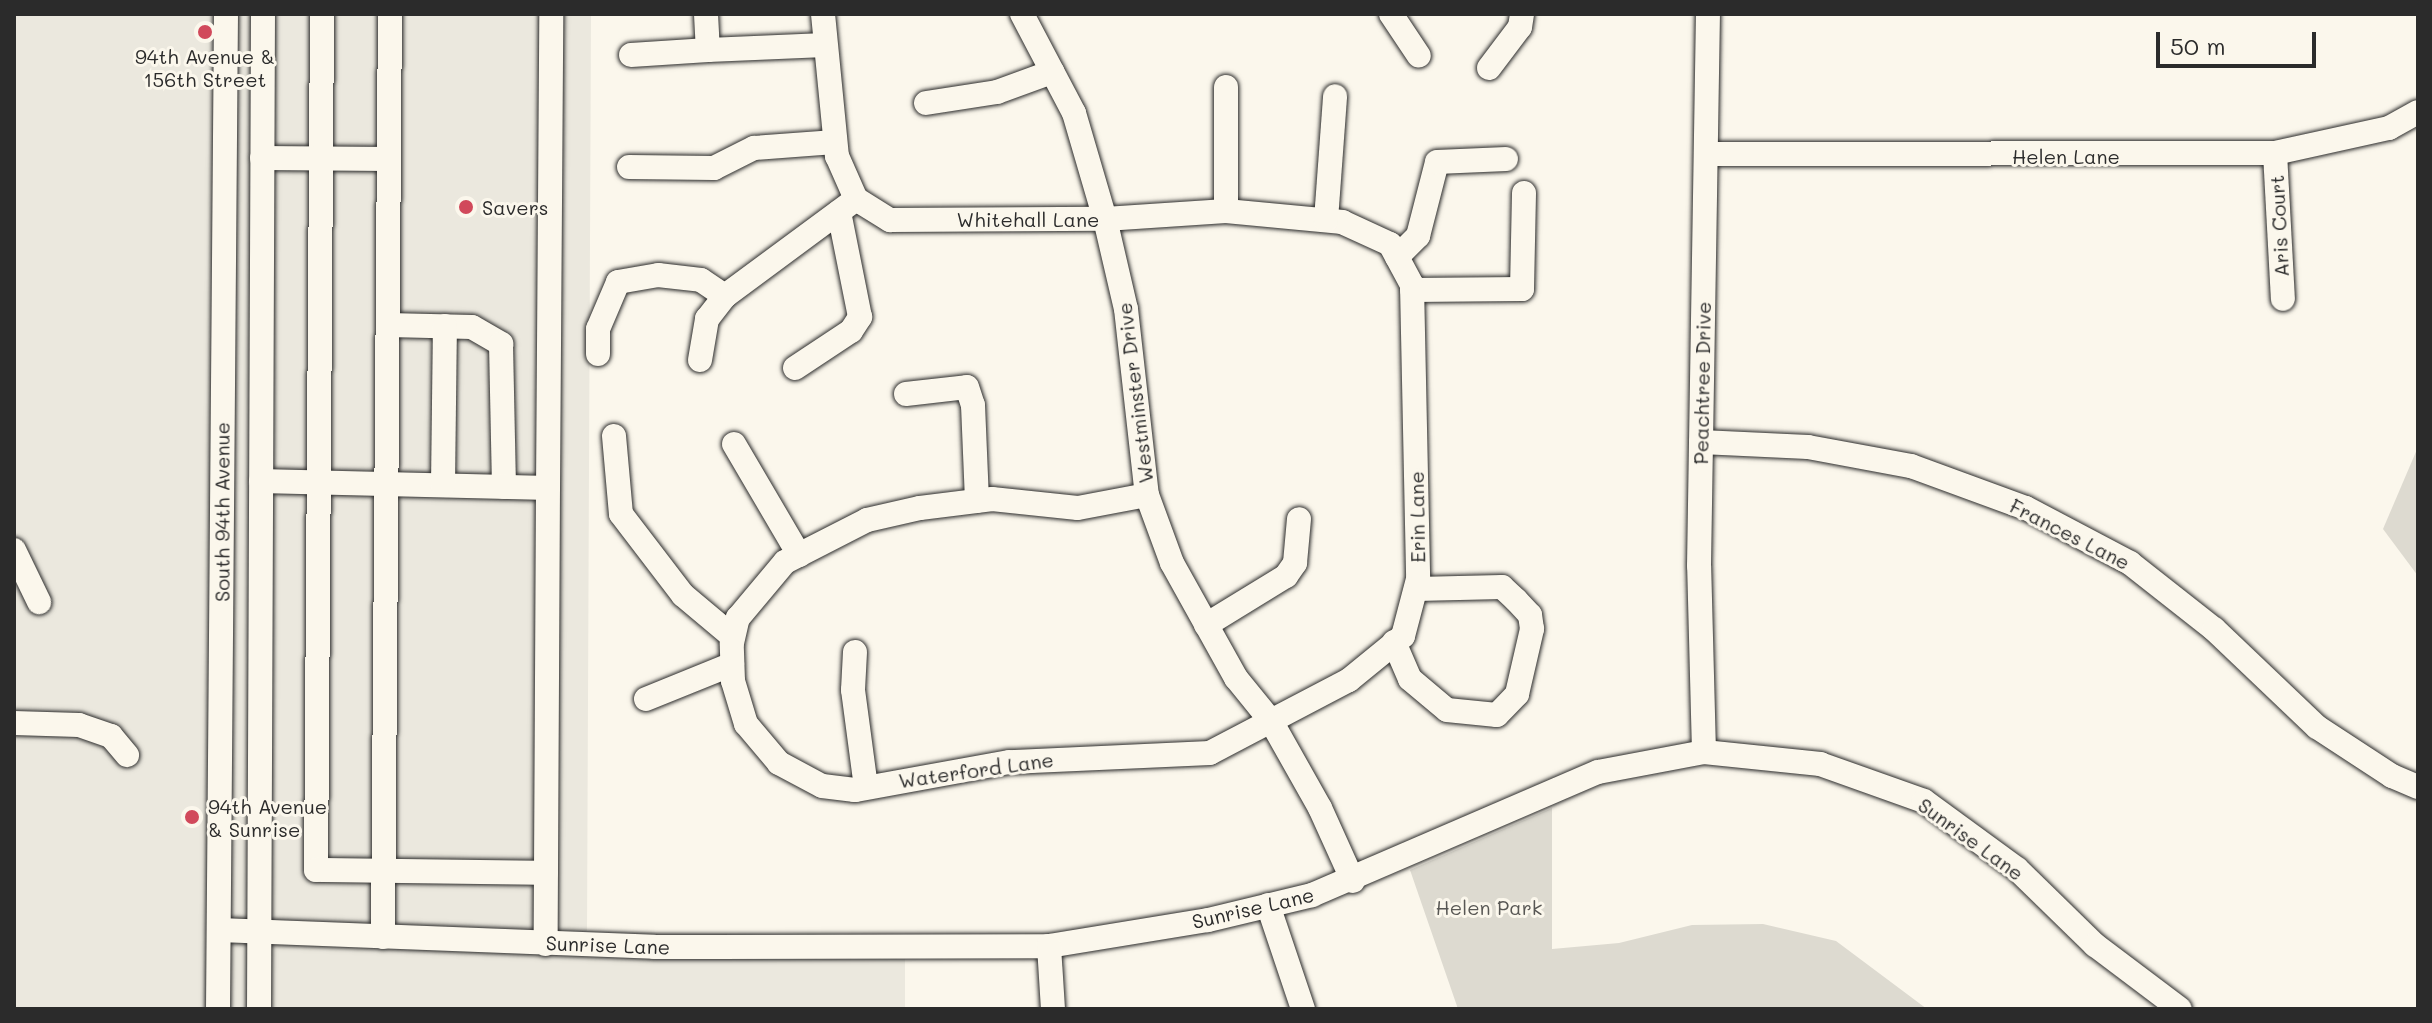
<!DOCTYPE html>
<html>
<head>
<meta charset="utf-8">
<style>
	body { margin:0 }
	#map { position:relative; width:2432px; height:1023px; overflow:hidden; background:#fbf7ec; font-family:Mali,sans-serif }
	div>[style] { position:absolute }
	.built>* { inset:0; background:#ebe8de }
	.green>* { inset:0; background:#dddad0 }
	.roads { filter:drop-shadow(0 0 2px #2b2b2b) drop-shadow(0 0 2px #2b2b2b) }
	.minor>* { height:24px; margin:-12px; padding:0 12px; transform-origin:12px; border-radius:12px; background:#fbf7ec }
	.dots>* { width:22px; height:22px; translate:-50% -50%; box-sizing:border-box; border:4px solid #fbf7ec; border-radius:50% }
	span { translate:-50% -50%; white-space:nowrap; text-align:center; line-height:1.15; -webkit-text-stroke:6px #fbf7ec; paint-order:stroke }
	.poi-label { font-size:20px; color:#2b2b2b }
	.left { translate:0 -50%; text-align:left }
	.street-label { font-size:20px; color:#2b2b2b }
	.park-label { font-size:20px; color:#585754 }
	.frame { position:absolute; inset:0; border:16px solid #2b2b2b; pointer-events:none }
	.scale { position:absolute; left:2156px; top:32px; width:160px; height:36px; box-sizing:border-box; border:4px solid #2b2b2b; border-top:0; padding-left:10px; font-size:24px; line-height:28px; white-space:nowrap; color:#2b2b2b; -webkit-text-stroke:6px #fbf7ec; paint-order:stroke }
</style>
</head>
<body>
<div id="map">
	<div class="built">
		<div style="clip-path:polygon(14px 14px,591px 14px,587px 931px,905px 936px,905px 1009px,14px 1009px)"></div>
	</div>
	<div class="green">
		<div style="clip-path:polygon(2418px 447px,2418px 576px,2383px 529px)"></div>
		<div style="clip-path:polygon(1552px 808px,1552px 949px,1619px 943px,1692px 925px,1763px 924px,1836px 941px,1927px 1009px,1458px 1009px,1410px 870px)"></div>
	</div>
	<div class="roads">
		<div class="minor">
			<div style="left:322px;top:14px;width:856px;rotate:90.4deg"></div>
			<div style="left:316px;top:870px;width:230px;rotate:0.7deg"></div>
			<div style="left:706px;top:14px;width:36px;rotate:87deg"></div>
			<div style="left:708px;top:50px;width:117px;rotate:-2.4deg"></div>
			<div style="left:823px;top:14px;width:143px;rotate:84.4deg"></div>
			<div style="left:837px;top:156px;width:47px;rotate:66.2deg"></div>
			<div style="left:856px;top:199px;width:40px;rotate:32deg"></div>
			<div style="left:890px;top:220px;width:215px;rotate:-0.3deg"></div>
			<div style="left:1105px;top:219px;width:121px;rotate:-3.8deg"></div>
			<div style="left:1226px;top:211px;width:117px;rotate:5.4deg"></div>
			<div style="left:1342px;top:222px;width:53px;rotate:24.6deg"></div>
			<div style="left:1390px;top:244px;width:47px;rotate:61.8deg"></div>
			<div style="left:1412px;top:285px;width:294px;rotate:88.8deg"></div>
			<div style="left:1418px;top:579px;width:59px;rotate:104.7deg"></div>
			<div style="left:1403px;top:636px;width:70px;rotate:140.8deg"></div>
			<div style="left:1349px;top:680px;width:157px;rotate:152.3deg"></div>
			<div style="left:1210px;top:753px;width:201px;rotate:177.4deg"></div>
			<div style="left:1009px;top:762px;width:157px;rotate:169.7deg"></div>
			<div style="left:855px;top:790px;width:33px;rotate:-173deg"></div>
			<div style="left:822px;top:786px;width:49px;rotate:-151.9deg"></div>
			<div style="left:779px;top:763px;width:51px;rotate:-130.2deg"></div>
			<div style="left:746px;top:724px;width:45px;rotate:-106.8deg"></div>
			<div style="left:733px;top:681px;width:38px;rotate:-92deg"></div>
			<div style="left:732px;top:643px;width:26px;rotate:-77deg"></div>
			<div style="left:738px;top:618px;width:73px;rotate:-50deg"></div>
			<div style="left:785px;top:562px;width:92px;rotate:-27.1deg"></div>
			<div style="left:867px;top:520px;width:54px;rotate:-12.8deg"></div>
			<div style="left:920px;top:508px;width:73px;rotate:-7.1deg"></div>
			<div style="left:992px;top:499px;width:86px;rotate:6deg"></div>
			<div style="left:1078px;top:508px;width:70px;rotate:-10.7deg"></div>
			<div style="left:1022px;top:14px;width:112px;rotate:62.3deg"></div>
			<div style="left:1074px;top:113px;width:110px;rotate:73.7deg"></div>
			<div style="left:1105px;top:219px;width:92px;rotate:76.9deg"></div>
			<div style="left:1126px;top:309px;width:187px;rotate:83.6deg"></div>
			<div style="left:1147px;top:495px;width:72px;rotate:69.8deg"></div>
			<div style="left:1172px;top:563px;width:132px;rotate:60.9deg"></div>
			<div style="left:1236px;top:678px;width:55px;rotate:50.9deg"></div>
			<div style="left:1271px;top:721px;width:100px;rotate:60.6deg"></div>
			<div style="left:1320px;top:808px;width:80px;rotate:65.7deg"></div>
			<div style="left:1391px;top:14px;width:50px;rotate:56.3deg"></div>
			<div style="left:631px;top:55px;width:77px;rotate:-3.7deg"></div>
			<div style="left:1489px;top:68px;width:51px;rotate:-52.9deg"></div>
			<div style="left:1520px;top:27px;width:13px;rotate:-81deg"></div>
			<div style="left:926px;top:103px;width:72px;rotate:-8.8deg"></div>
			<div style="left:997px;top:92px;width:59px;rotate:-20deg"></div>
			<div style="left:2275px;top:153px;width:146px;rotate:86.9deg"></div>
			<div style="left:1707px;top:154px;width:568px;rotate:-0.1deg"></div>
			<div style="left:2275px;top:153px;width:117px;rotate:-12.4deg"></div>
			<div style="left:2389px;top:128px;width:33px;rotate:-29deg"></div>
			<div style="left:262px;top:158px;width:127px;rotate:0.5deg"></div>
			<div style="left:629px;top:167px;width:85px;rotate:0.7deg"></div>
			<div style="left:714px;top:168px;width:45px;rotate:-26.6deg"></div>
			<div style="left:754px;top:148px;width:81px;rotate:-4.2deg"></div>
			<div style="left:1226px;top:211px;width:124px;rotate:-90deg"></div>
			<div style="left:1326px;top:220px;width:124px;rotate:-85.8deg"></div>
			<div style="left:1397px;top:257px;width:30px;rotate:-45deg"></div>
			<div style="left:1418px;top:236px;width:76px;rotate:-75.6deg"></div>
			<div style="left:1437px;top:162px;width:69px;rotate:-2.5deg"></div>
			<div style="left:1412px;top:290px;width:110px;rotate:-0.5deg"></div>
			<div style="left:1522px;top:289px;width:96px;rotate:-88.8deg"></div>
			<div style="left:388px;top:325px;width:84px;rotate:1.4deg"></div>
			<div style="left:472px;top:327px;width:34px;rotate:30deg"></div>
			<div style="left:501px;top:344px;width:143px;rotate:88.8deg"></div>
			<div style="left:598px;top:354px;width:25px;rotate:-90deg"></div>
			<div style="left:598px;top:329px;width:51px;rotate:-66.9deg"></div>
			<div style="left:618px;top:282px;width:41px;rotate:-9.9deg"></div>
			<div style="left:658px;top:275px;width:43px;rotate:6.6deg"></div>
			<div style="left:701px;top:280px;width:29px;rotate:34deg"></div>
			<div style="left:700px;top:360px;width:42px;rotate:-80.3deg"></div>
			<div style="left:707px;top:319px;width:29px;rotate:-52deg"></div>
			<div style="left:725px;top:296px;width:163px;rotate:-36.5deg"></div>
			<div style="left:795px;top:368px;width:67px;rotate:-33.5deg"></div>
			<div style="left:851px;top:331px;width:17px;rotate:-57deg"></div>
			<div style="left:860px;top:317px;width:107px;rotate:-101.3deg"></div>
			<div style="left:906px;top:394px;width:61px;rotate:-6.5deg"></div>
			<div style="left:967px;top:387px;width:19px;rotate:72deg"></div>
			<div style="left:973px;top:405px;width:96px;rotate:87.6deg"></div>
			<div style="left:614px;top:436px;width:78px;rotate:84.9deg"></div>
			<div style="left:621px;top:514px;width:102px;rotate:52.6deg"></div>
			<div style="left:683px;top:595px;width:65px;rotate:40deg"></div>
			<div style="left:1701px;top:442px;width:107px;rotate:2.7deg"></div>
			<div style="left:1808px;top:447px;width:105px;rotate:10.5deg"></div>
			<div style="left:1911px;top:466px;width:122px;rotate:20.1deg"></div>
			<div style="left:2026px;top:508px;width:118px;rotate:27.9deg"></div>
			<div style="left:2130px;top:563px;width:107px;rotate:38.2deg"></div>
			<div style="left:2214px;top:629px;width:142px;rotate:43.6deg"></div>
			<div style="left:2317px;top:727px;width:90px;rotate:33.2deg"></div>
			<div style="left:2392px;top:776px;width:28px;rotate:23deg"></div>
			<div style="left:734px;top:444px;width:129px;rotate:59.6deg"></div>
			<div style="left:261px;top:481px;width:287px;rotate:1.4deg"></div>
			<div style="left:548px;top:488px;width:456px;rotate:90.3deg"></div>
			<div style="left:443px;top:485px;width:159px;rotate:-89.3deg"></div>
			<div style="left:548px;top:488px;width:474px;rotate:-89.6deg"></div>
			<div style="left:14px;top:550px;width:58px;rotate:64.3deg"></div>
			<div style="left:1206px;top:625px;width:94px;rotate:-31.5deg"></div>
			<div style="left:1286px;top:576px;width:16px;rotate:-55deg"></div>
			<div style="left:1295px;top:563px;width:44px;rotate:-84.8deg"></div>
			<div style="left:1394px;top:642px;width:40px;rotate:66.6deg"></div>
			<div style="left:1410px;top:679px;width:48px;rotate:40deg"></div>
			<div style="left:1447px;top:710px;width:50px;rotate:5.7deg"></div>
			<div style="left:1497px;top:715px;width:29px;rotate:-46deg"></div>
			<div style="left:1517px;top:694px;width:67px;rotate:-77deg"></div>
			<div style="left:1532px;top:629px;width:14px;rotate:-98deg"></div>
			<div style="left:1530px;top:615px;width:21px;rotate:-133deg"></div>
			<div style="left:1516px;top:600px;width:19px;rotate:-137deg"></div>
			<div style="left:1502px;top:587px;width:86px;rotate:178.7deg"></div>
			<div style="left:855px;top:652px;width:38px;rotate:93deg"></div>
			<div style="left:853px;top:690px;width:98px;rotate:82.4deg"></div>
			<div style="left:646px;top:699px;width:93px;rotate:-22.1deg"></div>
			<div style="left:14px;top:723px;width:65px;rotate:1.8deg"></div>
			<div style="left:79px;top:725px;width:34px;rotate:19deg"></div>
			<div style="left:111px;top:736px;width:25px;rotate:50deg"></div>
			<div style="left:1704px;top:752px;width:186px;rotate:-91.5deg"></div>
			<div style="left:1699px;top:566px;width:552px;rotate:-89.07deg"></div>
			<div style="left:1268px;top:905px;width:110px;rotate:71.4deg"></div>
			<div style="left:219px;top:930px;width:435px;rotate:2.2deg"></div>
			<div style="left:654px;top:947px;width:395px;rotate:-0.1deg"></div>
			<div style="left:1049px;top:946px;width:161px;rotate:-9.3deg"></div>
			<div style="left:1208px;top:920px;width:107px;rotate:-13.5deg"></div>
			<div style="left:1312px;top:895px;width:311px;rotate:-23.3deg"></div>
			<div style="left:1598px;top:772px;width:108px;rotate:-10.7deg"></div>
			<div style="left:1704px;top:752px;width:117px;rotate:5.9deg"></div>
			<div style="left:1820px;top:764px;width:110px;rotate:19.6deg"></div>
			<div style="left:1924px;top:801px;width:115px;rotate:36.2deg"></div>
			<div style="left:2017px;top:869px;width:109px;rotate:44.3deg"></div>
			<div style="left:2095px;top:945px;width:106px;rotate:37deg"></div>
			<div style="left:383px;top:937px;width:923px;rotate:-89.57deg"></div>
			<div style="left:1049px;top:946px;width:63px;rotate:86.4deg"></div>
			<div style="left:218px;top:1009px;width:995px;rotate:-89.54deg"></div>
			<div style="left:259px;top:1009px;width:995px;rotate:-89.77deg"></div>
		</div>
	</div>
	<div class="dots">
		<div style="left:205px;top:32px;background:#d1495b"></div>
		<div style="left:466px;top:207px;background:#d1495b"></div>
		<div style="left:192px;top:817px;background:#d1495b"></div>
	</div>
	<div class="poi-label">
		<span style="left:205px;top:68px">94th Avenue &amp;<br>156th Street</span>
		<span class="left" style="left:482px;top:207px">Savers</span>
		<span class="left" style="left:208px;top:818px">94th Avenue<br>&amp; Sunrise</span>
	</div>
	<div class="street-label">
		<span style="left:2066px;top:156px">Helen Lane</span>
		<span style="left:1028px;top:219px">Whitehall Lane</span>
		<span style="left:2279px;top:226px;rotate:-93deg">Aris Court</span>
		<span style="left:1702px;top:383px;rotate:-89deg">Peachtree Drive</span>
		<span style="left:1135px;top:393px;rotate:-97deg">Westminster Drive</span>
		<span style="left:222px;top:512px;rotate:-90deg">South 94th Avenue</span>
		<span style="left:1417px;top:517px;rotate:-91deg">Erin Lane</span>
		<span style="left:2070px;top:534px;rotate:27deg">Frances Lane</span>
		<span style="left:976px;top:770px;rotate:-8deg">Waterford Lane</span>
		<span style="left:1971px;top:839px;rotate:36deg">Sunrise Lane</span>
		<span style="left:1253px;top:908px;rotate:-13deg">Sunrise Lane</span>
		<span style="left:608px;top:945px;rotate:2deg">Sunrise Lane</span>
	</div>
	<div class="park-label">
		<span style="left:1489px;top:907px">Helen Park</span>
	</div>
	<div class="frame"></div>
	<div class="scale">50 m</div>
</div>
</body>
</html>
